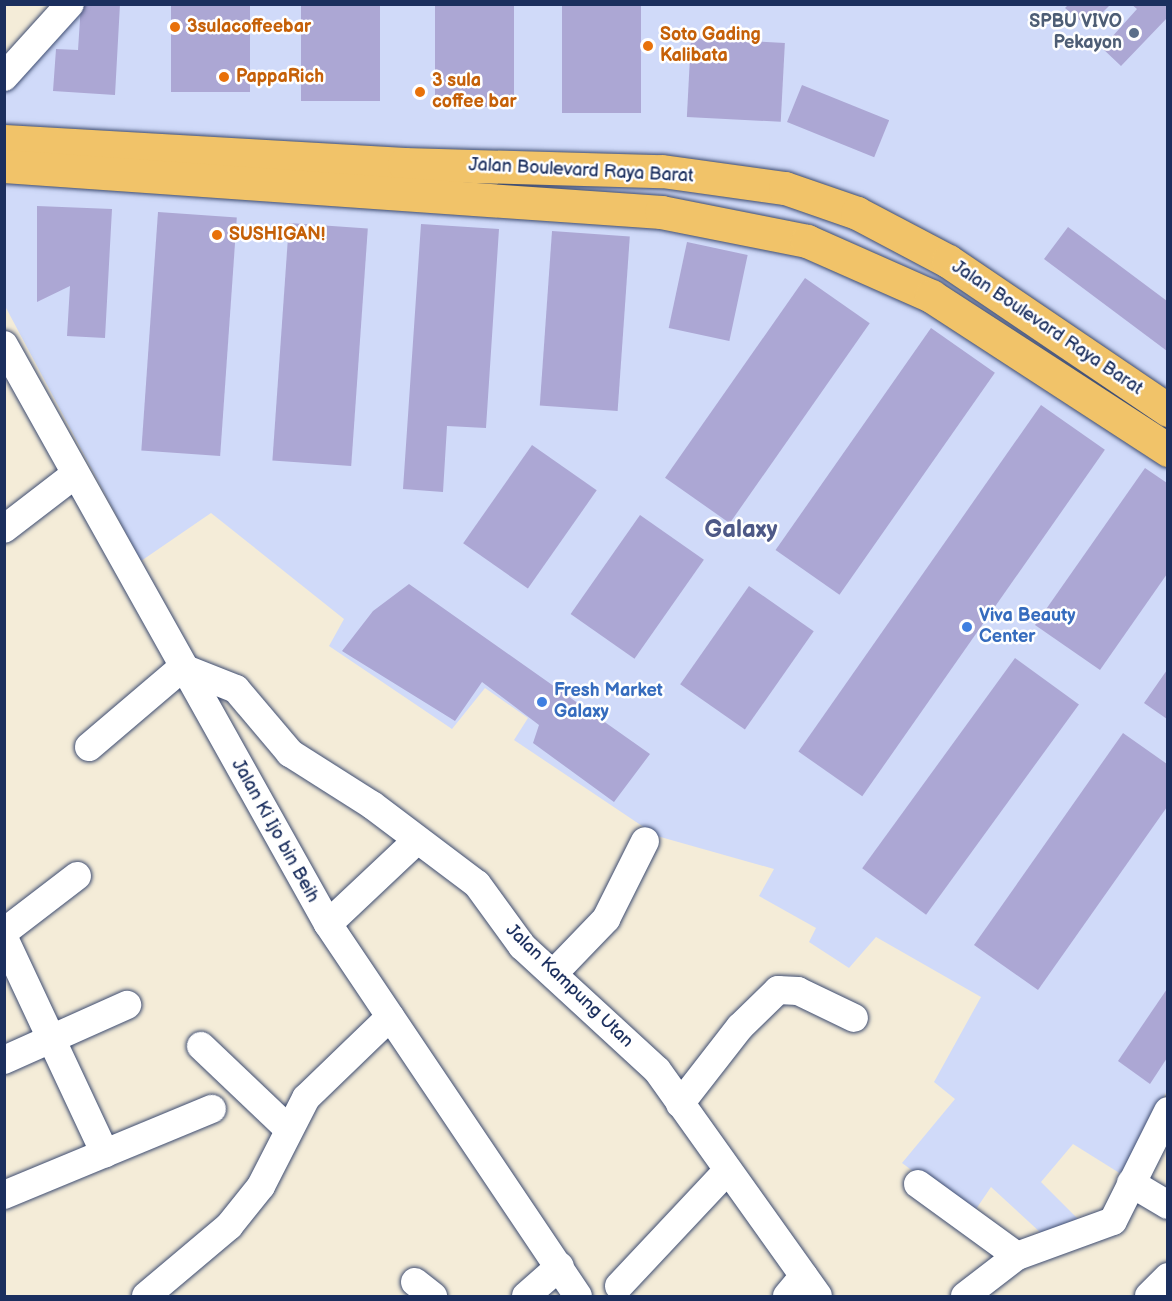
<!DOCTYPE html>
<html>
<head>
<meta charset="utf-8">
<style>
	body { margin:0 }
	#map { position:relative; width:1172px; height:1301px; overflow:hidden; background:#f4ecd8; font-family:"Balsamiq Sans",sans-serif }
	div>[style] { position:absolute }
	.built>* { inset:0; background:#d0daf9 }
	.building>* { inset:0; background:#aca7d4; transform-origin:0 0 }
	.roads { filter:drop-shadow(0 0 2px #3c4b70) drop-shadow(0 0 2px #3c4b70) }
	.minor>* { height:28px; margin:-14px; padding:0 14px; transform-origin:14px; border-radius:14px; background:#fff }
	.major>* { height:33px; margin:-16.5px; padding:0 16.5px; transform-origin:16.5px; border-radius:16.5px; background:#f1c369 }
	.dots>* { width:16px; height:16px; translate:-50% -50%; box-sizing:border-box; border:3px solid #fff; border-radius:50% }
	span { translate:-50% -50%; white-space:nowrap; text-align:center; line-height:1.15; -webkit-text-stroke:5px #fff; paint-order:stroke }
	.service-label { font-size:18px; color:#4e5e75; font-weight:700 }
	.right { translate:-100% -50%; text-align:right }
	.food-label { font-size:18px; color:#c56008; font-weight:700 }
	.left { translate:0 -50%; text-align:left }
	.street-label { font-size:18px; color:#1b2f5e }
	.shop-label { font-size:18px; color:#366cbe; font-weight:700 }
	.district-label { font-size:24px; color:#4e5987; font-weight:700 }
	.frame { position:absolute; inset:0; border:6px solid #1b2f5e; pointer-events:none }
</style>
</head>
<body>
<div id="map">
	<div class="built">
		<div style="clip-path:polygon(71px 5px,1167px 5px,1168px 1089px,1121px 1174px,1073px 1144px,1041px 1182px,1080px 1221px,1041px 1233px,991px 1187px,972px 1215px,902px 1163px,955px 1099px,934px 1082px,981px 997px,876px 937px,849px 968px,809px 942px,816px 928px,759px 896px,774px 869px,657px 836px,514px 740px,528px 718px,485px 688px,452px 729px,329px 646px,344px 619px,211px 513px,141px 561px,5px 306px,5px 87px)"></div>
	</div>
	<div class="building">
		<div style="clip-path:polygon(81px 4px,120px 4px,115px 95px,53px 91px,56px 49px,78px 50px)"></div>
		<div style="left:301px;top:4px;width:79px;height:97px"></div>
		<div style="left:435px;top:4px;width:79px;height:103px"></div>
		<div style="clip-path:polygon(1131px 4px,1167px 4px,1167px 18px,1121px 66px,1102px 48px,1137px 9px)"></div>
		<div style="left:171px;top:5px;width:79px;height:87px"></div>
		<div style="left:562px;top:5px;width:79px;height:108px"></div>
		<div style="clip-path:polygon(1068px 5px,1110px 5px,1088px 27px,1065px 8px)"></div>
		<div style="left:691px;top:38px;width:94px;height:79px;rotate:3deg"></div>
		<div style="left:802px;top:85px;width:94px;height:40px;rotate:22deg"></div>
		<div style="clip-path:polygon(37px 206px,112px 209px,105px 338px,67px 336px,70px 286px,37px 302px)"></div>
		<div style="left:158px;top:212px;width:79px;height:239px;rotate:4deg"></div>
		<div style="left:289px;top:223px;width:79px;height:238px;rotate:4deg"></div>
		<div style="clip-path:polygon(421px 224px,499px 229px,486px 428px,447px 426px,443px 492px,403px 489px)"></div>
		<div style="clip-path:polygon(1068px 227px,1167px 301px,1167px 351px,1044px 259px)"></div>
		<div style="left:552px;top:231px;width:78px;height:175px;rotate:4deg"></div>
		<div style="left:687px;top:242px;width:62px;height:88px;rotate:12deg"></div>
		<div style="left:805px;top:278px;width:79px;height:244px;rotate:35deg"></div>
		<div style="left:931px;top:328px;width:78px;height:271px;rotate:35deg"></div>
		<div style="left:1041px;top:405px;width:78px;height:423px;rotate:35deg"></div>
		<div style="left:532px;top:445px;width:79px;height:120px;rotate:35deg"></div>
		<div style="clip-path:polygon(1145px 468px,1167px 483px,1167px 574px,1100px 670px,1035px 625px)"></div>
		<div style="left:640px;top:515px;width:78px;height:121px;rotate:35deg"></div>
		<div style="clip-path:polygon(409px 584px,650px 754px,614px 802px,533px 743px,539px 725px,482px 682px,455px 721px,342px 651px,373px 611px)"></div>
		<div style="left:749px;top:586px;width:79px;height:120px;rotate:35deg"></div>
		<div style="left:1015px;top:658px;width:79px;height:260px;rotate:36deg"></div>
		<div style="clip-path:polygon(1167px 670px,1167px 719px,1144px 703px)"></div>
		<div style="clip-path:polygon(1123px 733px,1167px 764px,1167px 807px,1038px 990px,974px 945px)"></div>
		<div style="clip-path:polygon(1167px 989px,1167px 1058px,1150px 1084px,1118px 1061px)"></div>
	</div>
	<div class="roads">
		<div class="minor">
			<div style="left:4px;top:77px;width:98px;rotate:-47.9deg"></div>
			<div style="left:4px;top:345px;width:663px;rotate:60.77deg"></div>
			<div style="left:328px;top:924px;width:448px;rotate:56.1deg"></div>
			<div style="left:4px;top:529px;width:88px;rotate:-37.6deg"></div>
			<div style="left:183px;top:668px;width:57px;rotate:21.6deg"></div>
			<div style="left:236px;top:689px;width:84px;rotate:49.8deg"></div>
			<div style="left:290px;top:753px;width:97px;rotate:32.4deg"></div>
			<div style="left:372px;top:805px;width:131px;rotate:37deg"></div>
			<div style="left:477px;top:884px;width:77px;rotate:54deg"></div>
			<div style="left:522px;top:946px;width:183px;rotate:42.6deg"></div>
			<div style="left:657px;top:1070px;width:277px;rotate:54.5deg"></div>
			<div style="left:89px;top:747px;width:123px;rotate:-40.4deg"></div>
			<div style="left:328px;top:924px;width:122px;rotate:-43.3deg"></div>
			<div style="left:4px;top:932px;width:92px;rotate:-37.5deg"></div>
			<div style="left:4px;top:938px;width:238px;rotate:64.9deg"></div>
			<div style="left:555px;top:972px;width:74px;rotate:-46.1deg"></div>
			<div style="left:606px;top:919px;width:87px;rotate:-63.4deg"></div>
			<div style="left:201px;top:1046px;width:119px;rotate:43.6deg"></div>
			<div style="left:4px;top:1060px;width:135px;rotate:-24.1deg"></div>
			<div style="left:680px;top:1104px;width:98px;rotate:-52.1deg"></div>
			<div style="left:740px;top:1027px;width:53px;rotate:-44.2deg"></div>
			<div style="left:778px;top:990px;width:20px;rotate:3deg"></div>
			<div style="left:798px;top:991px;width:62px;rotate:25.7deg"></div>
			<div style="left:1131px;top:1183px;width:43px;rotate:30.7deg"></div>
			<div style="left:918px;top:1184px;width:122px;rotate:36deg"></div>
			<div style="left:4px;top:1195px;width:225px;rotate:-22.5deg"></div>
			<div style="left:415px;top:1282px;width:23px;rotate:38deg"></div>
			<div style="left:619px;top:1286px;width:156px;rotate:-46.8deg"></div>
			<div style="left:146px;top:1296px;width:109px;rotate:-40.1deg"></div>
			<div style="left:229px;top:1226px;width:51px;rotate:-51.3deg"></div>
			<div style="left:261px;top:1186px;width:99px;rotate:-62.9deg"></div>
			<div style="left:306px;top:1098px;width:117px;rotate:-44deg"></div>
			<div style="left:526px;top:1296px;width:45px;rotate:-41.4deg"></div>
			<div style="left:787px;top:1296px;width:26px;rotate:-50deg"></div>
			<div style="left:965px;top:1296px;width:66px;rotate:-37.6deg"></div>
			<div style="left:1017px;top:1256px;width:102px;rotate:-20deg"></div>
			<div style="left:1113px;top:1221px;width:123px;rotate:-63.4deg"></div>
			<div style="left:1149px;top:1296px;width:27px;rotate:-45deg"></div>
		</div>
		<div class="major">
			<div style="left:4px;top:141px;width:401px;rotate:3.3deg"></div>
			<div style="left:404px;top:164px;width:258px;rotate:1.6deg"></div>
			<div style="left:662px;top:171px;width:124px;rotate:7.9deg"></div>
			<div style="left:785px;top:188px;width:76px;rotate:19.1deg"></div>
			<div style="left:857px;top:213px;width:103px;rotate:27.8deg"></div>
			<div style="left:948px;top:261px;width:266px;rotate:34.1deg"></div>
			<div style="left:4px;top:166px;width:659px;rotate:4.01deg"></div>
			<div style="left:661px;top:212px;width:149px;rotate:11.2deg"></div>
			<div style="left:807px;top:241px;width:136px;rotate:23.9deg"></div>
			<div style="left:931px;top:296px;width:283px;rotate:33deg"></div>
		</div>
	</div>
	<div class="dots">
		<div style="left:175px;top:27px;background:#e8710a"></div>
		<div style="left:1134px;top:33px;background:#5c6f8a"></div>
		<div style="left:648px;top:46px;background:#e8710a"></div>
		<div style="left:224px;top:77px;background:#e8710a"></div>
		<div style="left:420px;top:92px;background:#e8710a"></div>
		<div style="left:217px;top:235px;background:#e8710a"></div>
		<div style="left:967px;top:627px;background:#3f7fe0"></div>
		<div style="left:542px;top:702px;background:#3f7fe0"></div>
	</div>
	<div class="service-label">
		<span class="right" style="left:1122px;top:33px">SPBU VIVO<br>Pekayon</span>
	</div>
	<div class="food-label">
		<span class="left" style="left:187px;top:27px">3sulacoffeebar</span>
		<span class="left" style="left:660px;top:46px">Soto Gading<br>Kalibata</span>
		<span class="left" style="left:236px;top:77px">PappaRich</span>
		<span class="left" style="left:432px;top:92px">3 sula<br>coffee bar</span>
		<span class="left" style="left:229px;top:235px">SUSHIGAN!</span>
	</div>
	<div class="street-label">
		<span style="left:581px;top:171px;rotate:3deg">Jalan Boulevard Raya Barat</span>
		<span style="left:1047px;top:328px;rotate:34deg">Jalan Boulevard Raya Barat</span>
		<span style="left:275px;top:831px;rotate:61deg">Jalan Ki Ijo bin Beih</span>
		<span style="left:569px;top:986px;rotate:44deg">Jalan Kampung Utan</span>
	</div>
	<div class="shop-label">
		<span class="left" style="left:979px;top:627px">Viva Beauty<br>Center</span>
		<span class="left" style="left:554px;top:702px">Fresh Market<br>Galaxy</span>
	</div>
	<div class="district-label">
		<span style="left:741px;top:530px">Galaxy</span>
	</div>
	<div class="frame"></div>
</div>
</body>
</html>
